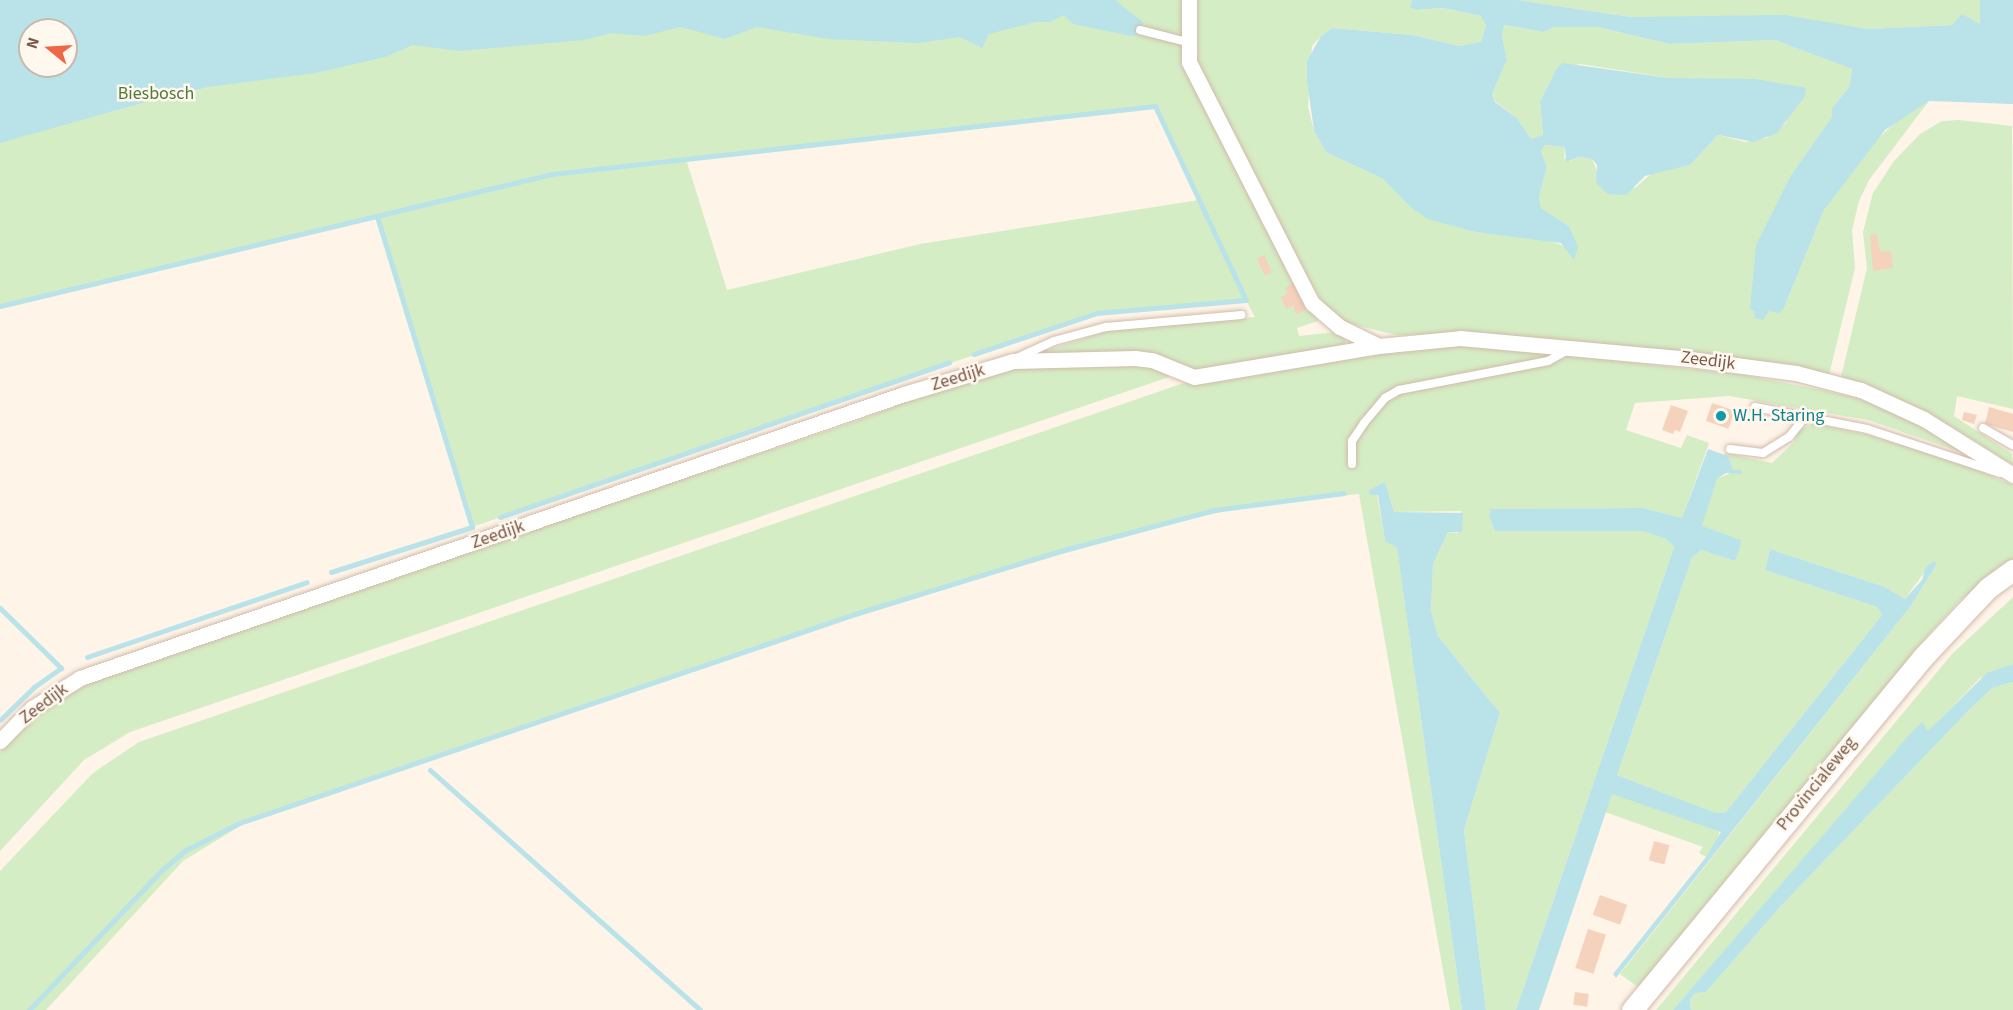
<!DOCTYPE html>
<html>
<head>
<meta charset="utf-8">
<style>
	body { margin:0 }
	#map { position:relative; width:2013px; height:1010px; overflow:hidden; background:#fef4e7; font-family:"Source Sans 3",sans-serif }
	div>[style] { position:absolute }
	.green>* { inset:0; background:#d5edc4 }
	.water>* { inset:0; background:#b9e3e9 }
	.stream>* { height:5px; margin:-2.5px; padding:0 2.5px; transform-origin:2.5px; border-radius:2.5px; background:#b9e3e9 }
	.building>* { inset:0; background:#f5d2bc; transform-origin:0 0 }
	.roads { filter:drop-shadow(0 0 2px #d0bbab) drop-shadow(0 0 2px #d0bbab) }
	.lane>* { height:8px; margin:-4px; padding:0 4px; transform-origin:4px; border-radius:4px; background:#fff }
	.street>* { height:15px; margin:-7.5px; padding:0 7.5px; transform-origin:7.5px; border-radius:7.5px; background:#fff }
	.secondary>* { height:21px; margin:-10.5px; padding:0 10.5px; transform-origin:10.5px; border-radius:10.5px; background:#fff }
	.dots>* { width:16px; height:16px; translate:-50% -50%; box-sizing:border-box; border:3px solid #fff8ee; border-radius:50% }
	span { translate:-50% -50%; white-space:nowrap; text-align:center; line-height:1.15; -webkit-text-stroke:5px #fff8ee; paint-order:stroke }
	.park-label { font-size:18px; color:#507a3d }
	.street-label { font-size:18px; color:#795949 }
	.culture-label { font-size:18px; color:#0d838f }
	.left { translate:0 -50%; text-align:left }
	.north { position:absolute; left:18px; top:18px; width:60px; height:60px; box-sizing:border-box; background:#fff8ee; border:2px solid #c9b8ac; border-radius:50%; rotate:288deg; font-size:16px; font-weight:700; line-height:24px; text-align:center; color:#795949 }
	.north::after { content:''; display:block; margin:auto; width:21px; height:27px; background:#ef6845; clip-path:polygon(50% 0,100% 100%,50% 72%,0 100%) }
</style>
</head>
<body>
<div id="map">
	<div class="green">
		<div style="clip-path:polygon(evenodd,0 0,1412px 0,1417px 10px,1443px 8px,1481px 16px,1486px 24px,1481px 43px,1459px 46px,1413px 35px,1332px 28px,1321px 36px,1312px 46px,1308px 107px,1314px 131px,1326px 152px,1383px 179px,1410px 207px,1428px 218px,1475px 232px,1547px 240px,1567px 247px,1574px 243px,1569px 226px,1541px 208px,1539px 197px,1547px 167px,1541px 151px,1545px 145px,1565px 147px,1564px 158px,1570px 161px,1579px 157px,1592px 159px,1597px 171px,1635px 188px,1652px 173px,1690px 165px,1718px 135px,1745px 142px,1767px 138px,1787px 122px,1728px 80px,1670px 78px,1580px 64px,1556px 69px,1540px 102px,1543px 136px,1531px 139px,1517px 118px,1495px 101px,1492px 94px,1507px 60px,1502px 36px,1504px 25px,1544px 32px,1554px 27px,1597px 27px,1670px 44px,1775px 40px,1852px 69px,1849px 87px,1832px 108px,1832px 117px,1791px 175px,1769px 311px,1784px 308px,1824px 210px,1865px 151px,1903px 115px,1929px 101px,1869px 180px,1859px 201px,1852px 230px,1855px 268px,1829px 375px,1474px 334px,1396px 335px,1347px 323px,1322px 302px,1303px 269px,1182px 36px,1287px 265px,1318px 321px,1297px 328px,1299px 336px,1337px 332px,1345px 338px,1346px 345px,1203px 370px,1032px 355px,1108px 331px,1255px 317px,1246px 300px,1097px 313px,472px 527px,377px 216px,0 306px,0 0,30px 30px,66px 30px,66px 66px,30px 66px,30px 30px,0 0,1155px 106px,1199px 200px,920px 244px,727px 290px,686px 159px,1155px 106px)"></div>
		<div style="clip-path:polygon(1517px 0,2013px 0,2013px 103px,1953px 25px,1867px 29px,1631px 17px)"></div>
		<div style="clip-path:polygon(1959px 120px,2012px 126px,2013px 409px,1957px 396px,1954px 416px,2012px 454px,2013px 465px,1952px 427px,1841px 377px,1867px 268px,1863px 232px,1873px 193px,1894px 161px,1920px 134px,1942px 121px)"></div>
		<div style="clip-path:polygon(1468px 344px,1744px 375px,1827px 391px,1860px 399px,1925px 426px,1978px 458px,1868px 420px,1729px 396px,1635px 403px,1626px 430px,1681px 448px,1687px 435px,1709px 443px,1682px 518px,1643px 508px,1491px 510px,1489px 516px,1495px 531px,1643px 531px,1666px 539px,1674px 547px,1516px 1010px,1486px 1010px,1464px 830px,1500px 713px,1438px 636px,1431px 611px,1433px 564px,1448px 532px,1458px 533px,1461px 511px,1394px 512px,1385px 483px,1377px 494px,1385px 540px,1397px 547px,1462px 1010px,1450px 1010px,1359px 494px,1243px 507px,1147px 529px,857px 615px,240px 826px,183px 861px,46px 1010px,0 1010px,0 871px,93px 773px,139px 742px,1181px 384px,1426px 346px)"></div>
		<div style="clip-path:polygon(1142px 363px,1168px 371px,1169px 377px,130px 732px,84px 760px,0 851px,0 752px,35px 715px,92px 677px,854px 422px,980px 374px,1005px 367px)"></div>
		<div style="clip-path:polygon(1813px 424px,1865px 434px,1963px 464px,2013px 485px,2013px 559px,1959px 601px,1930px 633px,1638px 987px,1620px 974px,1910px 607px,1937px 564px,1923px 574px,1905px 599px,1885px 587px,1770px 549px,1765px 570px,1877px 607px,1882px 615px,1726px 812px,1716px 813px,1617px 775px,1692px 558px,1701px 550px,1735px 561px,1739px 550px,1738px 539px,1701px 526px,1717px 479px,1737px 470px,1733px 470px,1724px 453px,1772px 463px,1794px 442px,1799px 430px)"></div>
		<div style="clip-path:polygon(2013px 597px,2013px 664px,1980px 678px,1928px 732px,1922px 723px,1673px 1010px,1656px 1010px,1952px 654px)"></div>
		<div style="clip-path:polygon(2013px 682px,2013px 1010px,1691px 1010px,1690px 1000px,1696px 992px,1706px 992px,1782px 905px,1970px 709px,1992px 688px)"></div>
		<div style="clip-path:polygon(1616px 793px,1720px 828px,1717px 843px,1706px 857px,1699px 853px,1703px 847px,1605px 812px,1612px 794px)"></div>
	</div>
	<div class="water">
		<div style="clip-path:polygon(evenodd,0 0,1115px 0,1143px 22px,1138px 35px,1131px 36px,1073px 24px,1064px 15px,1050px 22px,1036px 22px,989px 34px,982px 48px,960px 37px,919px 43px,828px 39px,757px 27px,725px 39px,681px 27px,644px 36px,612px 33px,584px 40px,460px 51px,413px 45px,385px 57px,316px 73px,208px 87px,156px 99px,0 143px,0 0,30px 30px,66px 30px,66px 66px,30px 66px,30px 30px)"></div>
		<div style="clip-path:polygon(1412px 0,1518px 0,1631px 17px,1785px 15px,1867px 29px,1952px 25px,1962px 14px,1980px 24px,1980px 0,2013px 0,2013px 104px,1929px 101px,1885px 130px,1824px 210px,1784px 308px,1779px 313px,1769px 311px,1763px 320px,1754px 318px,1755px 312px,1750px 309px,1756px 245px,1791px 175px,1832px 117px,1832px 108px,1849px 87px,1852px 69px,1775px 40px,1670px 44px,1597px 27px,1554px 27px,1544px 32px,1504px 25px,1502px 36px,1507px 60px,1492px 94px,1495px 102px,1517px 118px,1531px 139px,1543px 135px,1540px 102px,1556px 69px,1563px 63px,1669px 78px,1755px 79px,1806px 88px,1805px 96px,1777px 133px,1754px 142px,1718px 135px,1690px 165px,1645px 176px,1626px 195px,1607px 194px,1596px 182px,1597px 165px,1592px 159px,1579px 157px,1566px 162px,1565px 147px,1545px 145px,1541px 151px,1547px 167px,1539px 197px,1541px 208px,1569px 226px,1578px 247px,1574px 260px,1561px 243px,1475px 232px,1428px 219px,1410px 207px,1383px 179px,1326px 152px,1314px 131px,1307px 80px,1307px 61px,1321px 36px,1332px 28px,1413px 35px,1459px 46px,1481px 42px,1486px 25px,1481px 16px,1443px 8px,1417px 10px,1410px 7px)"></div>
		<div style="clip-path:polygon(1708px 449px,1728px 456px,1733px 470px,1741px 470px,1742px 474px,1726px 473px,1717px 479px,1702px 526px,1741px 540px,1740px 548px,1735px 561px,1701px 550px,1692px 558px,1617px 775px,1716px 813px,1726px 812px,1882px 615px,1877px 607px,1765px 570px,1770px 549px,1885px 587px,1905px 599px,1922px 580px,1926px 567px,1934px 561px,1937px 564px,1910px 607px,1616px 978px,1613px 974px,1706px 857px,1721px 832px,1612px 794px,1539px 1010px,1516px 1010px,1674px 547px,1666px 539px,1643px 531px,1495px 531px,1489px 516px,1491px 509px,1643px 508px,1682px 518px)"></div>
		<div style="clip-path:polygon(1385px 482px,1394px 512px,1463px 513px,1462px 532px,1448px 532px,1433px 564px,1431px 611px,1438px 636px,1500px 713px,1464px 830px,1486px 1010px,1462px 1010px,1397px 548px,1385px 541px,1378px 495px,1370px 495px,1369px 490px)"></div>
		<div style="clip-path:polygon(2013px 664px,2013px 682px,1992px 688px,1970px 709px,1782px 905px,1706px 992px,1695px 993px,1690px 1000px,1691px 1010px,1673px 1010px,1910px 734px,1922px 722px,1928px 731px,1987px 673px)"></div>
	</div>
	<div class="stream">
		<div style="left:0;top:306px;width:568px;rotate:-13.45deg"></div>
		<div style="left:552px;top:174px;width:607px;rotate:-6.43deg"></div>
		<div style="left:1155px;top:106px;width:214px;rotate:64.9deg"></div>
		<div style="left:1246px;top:300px;width:150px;rotate:175deg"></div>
		<div style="left:1097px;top:313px;width:130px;rotate:161.6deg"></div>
		<div style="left:500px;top:517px;width:475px;rotate:-19deg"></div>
		<div style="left:331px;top:572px;width:148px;rotate:-17.7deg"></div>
		<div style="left:472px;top:527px;width:325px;rotate:-107deg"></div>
		<div style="left:0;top:608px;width:86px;rotate:44.5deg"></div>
		<div style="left:61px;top:668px;width:33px;rotate:145deg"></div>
		<div style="left:34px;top:687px;width:47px;rotate:135.9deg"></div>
		<div style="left:87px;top:657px;width:232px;rotate:-18.8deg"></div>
		<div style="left:430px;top:770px;width:361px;rotate:41.6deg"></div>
		<div style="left:29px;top:1010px;width:195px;rotate:-46.5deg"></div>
		<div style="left:163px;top:869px;width:30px;rotate:-40deg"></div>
		<div style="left:186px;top:850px;width:59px;rotate:-27deg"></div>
		<div style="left:239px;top:823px;width:650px;rotate:-18.74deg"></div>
		<div style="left:855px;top:614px;width:214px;rotate:-17.1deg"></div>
		<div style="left:1060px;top:551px;width:159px;rotate:-14.9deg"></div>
		<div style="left:1214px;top:510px;width:131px;rotate:-7.5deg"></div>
	</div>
	<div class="building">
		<div style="clip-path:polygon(1877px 234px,1880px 252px,1891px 251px,1893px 268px,1873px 271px,1870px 235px)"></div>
		<div style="left:1264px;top:255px;width:19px;height:8px;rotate:65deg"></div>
		<div style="clip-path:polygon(1298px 281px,1309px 309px,1296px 314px,1293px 306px,1286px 309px,1281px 297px,1287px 294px,1285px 288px)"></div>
		<div style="left:1712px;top:403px;width:24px;height:19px;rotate:19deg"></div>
		<div style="clip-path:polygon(1671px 405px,1688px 411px,1680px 432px,1675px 430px,1673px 434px,1662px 430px)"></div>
		<div style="clip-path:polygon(1989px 407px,2013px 414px,2013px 432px,1985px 424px)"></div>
		<div style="clip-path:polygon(1964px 412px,1977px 415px,1974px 424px,1962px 420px)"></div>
		<div style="left:1654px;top:841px;width:16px;height:20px;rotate:15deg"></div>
		<div style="left:1600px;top:895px;width:29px;height:21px;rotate:20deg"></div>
		<div style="left:1588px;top:929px;width:19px;height:41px;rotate:18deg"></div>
		<div style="left:1575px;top:992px;width:14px;height:13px;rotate:8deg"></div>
	</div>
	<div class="roads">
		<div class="lane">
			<div style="left:1140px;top:30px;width:49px;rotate:14.3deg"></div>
			<div style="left:1017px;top:358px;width:41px;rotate:-24.7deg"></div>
			<div style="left:1054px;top:341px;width:54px;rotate:-15.1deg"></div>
			<div style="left:1106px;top:327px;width:136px;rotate:-5.1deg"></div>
			<div style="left:1755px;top:407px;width:114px;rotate:11.1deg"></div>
			<div style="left:1867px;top:429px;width:140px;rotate:18.3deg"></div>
			<div style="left:1983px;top:428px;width:34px;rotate:30deg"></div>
			<div style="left:1730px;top:449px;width:33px;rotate:7deg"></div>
			<div style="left:1763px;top:453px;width:31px;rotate:-32deg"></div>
			<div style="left:1789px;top:437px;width:27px;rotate:-51deg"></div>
			<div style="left:1352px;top:464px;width:23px;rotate:-90deg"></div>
			<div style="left:1352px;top:441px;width:22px;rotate:-56deg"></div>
			<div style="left:1364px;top:423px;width:33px;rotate:-50deg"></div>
			<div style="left:1385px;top:398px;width:16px;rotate:-30deg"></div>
			<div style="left:1399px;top:390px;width:152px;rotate:-11deg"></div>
			<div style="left:1548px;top:361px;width:26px;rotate:-29deg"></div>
		</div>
		<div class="street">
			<div style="left:1189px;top:0;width:62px;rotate:90deg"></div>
			<div style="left:1189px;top:62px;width:271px;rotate:63deg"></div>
			<div style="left:1312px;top:303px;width:37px;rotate:41deg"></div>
			<div style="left:1340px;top:327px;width:43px;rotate:26deg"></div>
			<div style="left:0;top:741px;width:46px;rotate:-45.9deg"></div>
			<div style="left:32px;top:708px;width:57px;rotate:-32deg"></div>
			<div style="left:80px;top:678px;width:872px;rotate:-19.02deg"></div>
			<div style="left:904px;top:394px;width:114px;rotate:-16.8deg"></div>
			<div style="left:1013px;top:361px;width:122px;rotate:-1.4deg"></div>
			<div style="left:1135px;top:358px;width:17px;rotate:7deg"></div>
			<div style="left:1152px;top:360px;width:45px;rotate:22deg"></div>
			<div style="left:1194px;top:377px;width:188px;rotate:-9.5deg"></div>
			<div style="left:1379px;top:346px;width:81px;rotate:-5.6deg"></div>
			<div style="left:1460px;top:338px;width:231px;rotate:5.2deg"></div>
			<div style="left:1690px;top:359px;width:107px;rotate:7.5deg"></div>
			<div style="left:1796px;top:373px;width:67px;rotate:14.7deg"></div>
			<div style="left:1861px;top:390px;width:69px;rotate:24.7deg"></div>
			<div style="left:1924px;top:419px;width:105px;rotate:32.2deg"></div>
		</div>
		<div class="secondary">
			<div style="left:1632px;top:1010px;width:456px;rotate:-50.5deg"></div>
			<div style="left:1922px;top:658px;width:96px;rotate:-46.7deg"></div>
			<div style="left:1988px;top:588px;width:31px;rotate:-36deg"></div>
		</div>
	</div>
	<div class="dots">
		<div style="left:1721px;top:416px;background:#0f9aa8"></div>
	</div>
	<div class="park-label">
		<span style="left:156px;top:94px">Biesbosch</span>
	</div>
	<div class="street-label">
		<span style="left:1708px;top:361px;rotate:7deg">Zeedijk</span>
		<span style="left:958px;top:378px;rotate:-17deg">Zeedijk</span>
		<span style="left:498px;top:535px;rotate:-19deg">Zeedijk</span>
		<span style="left:44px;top:704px;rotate:-37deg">Zeedijk</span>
		<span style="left:1817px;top:784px;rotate:-51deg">Provincialeweg</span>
	</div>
	<div class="culture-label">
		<span class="left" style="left:1733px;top:416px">W.H. Staring</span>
	</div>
	<div class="north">N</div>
</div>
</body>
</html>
